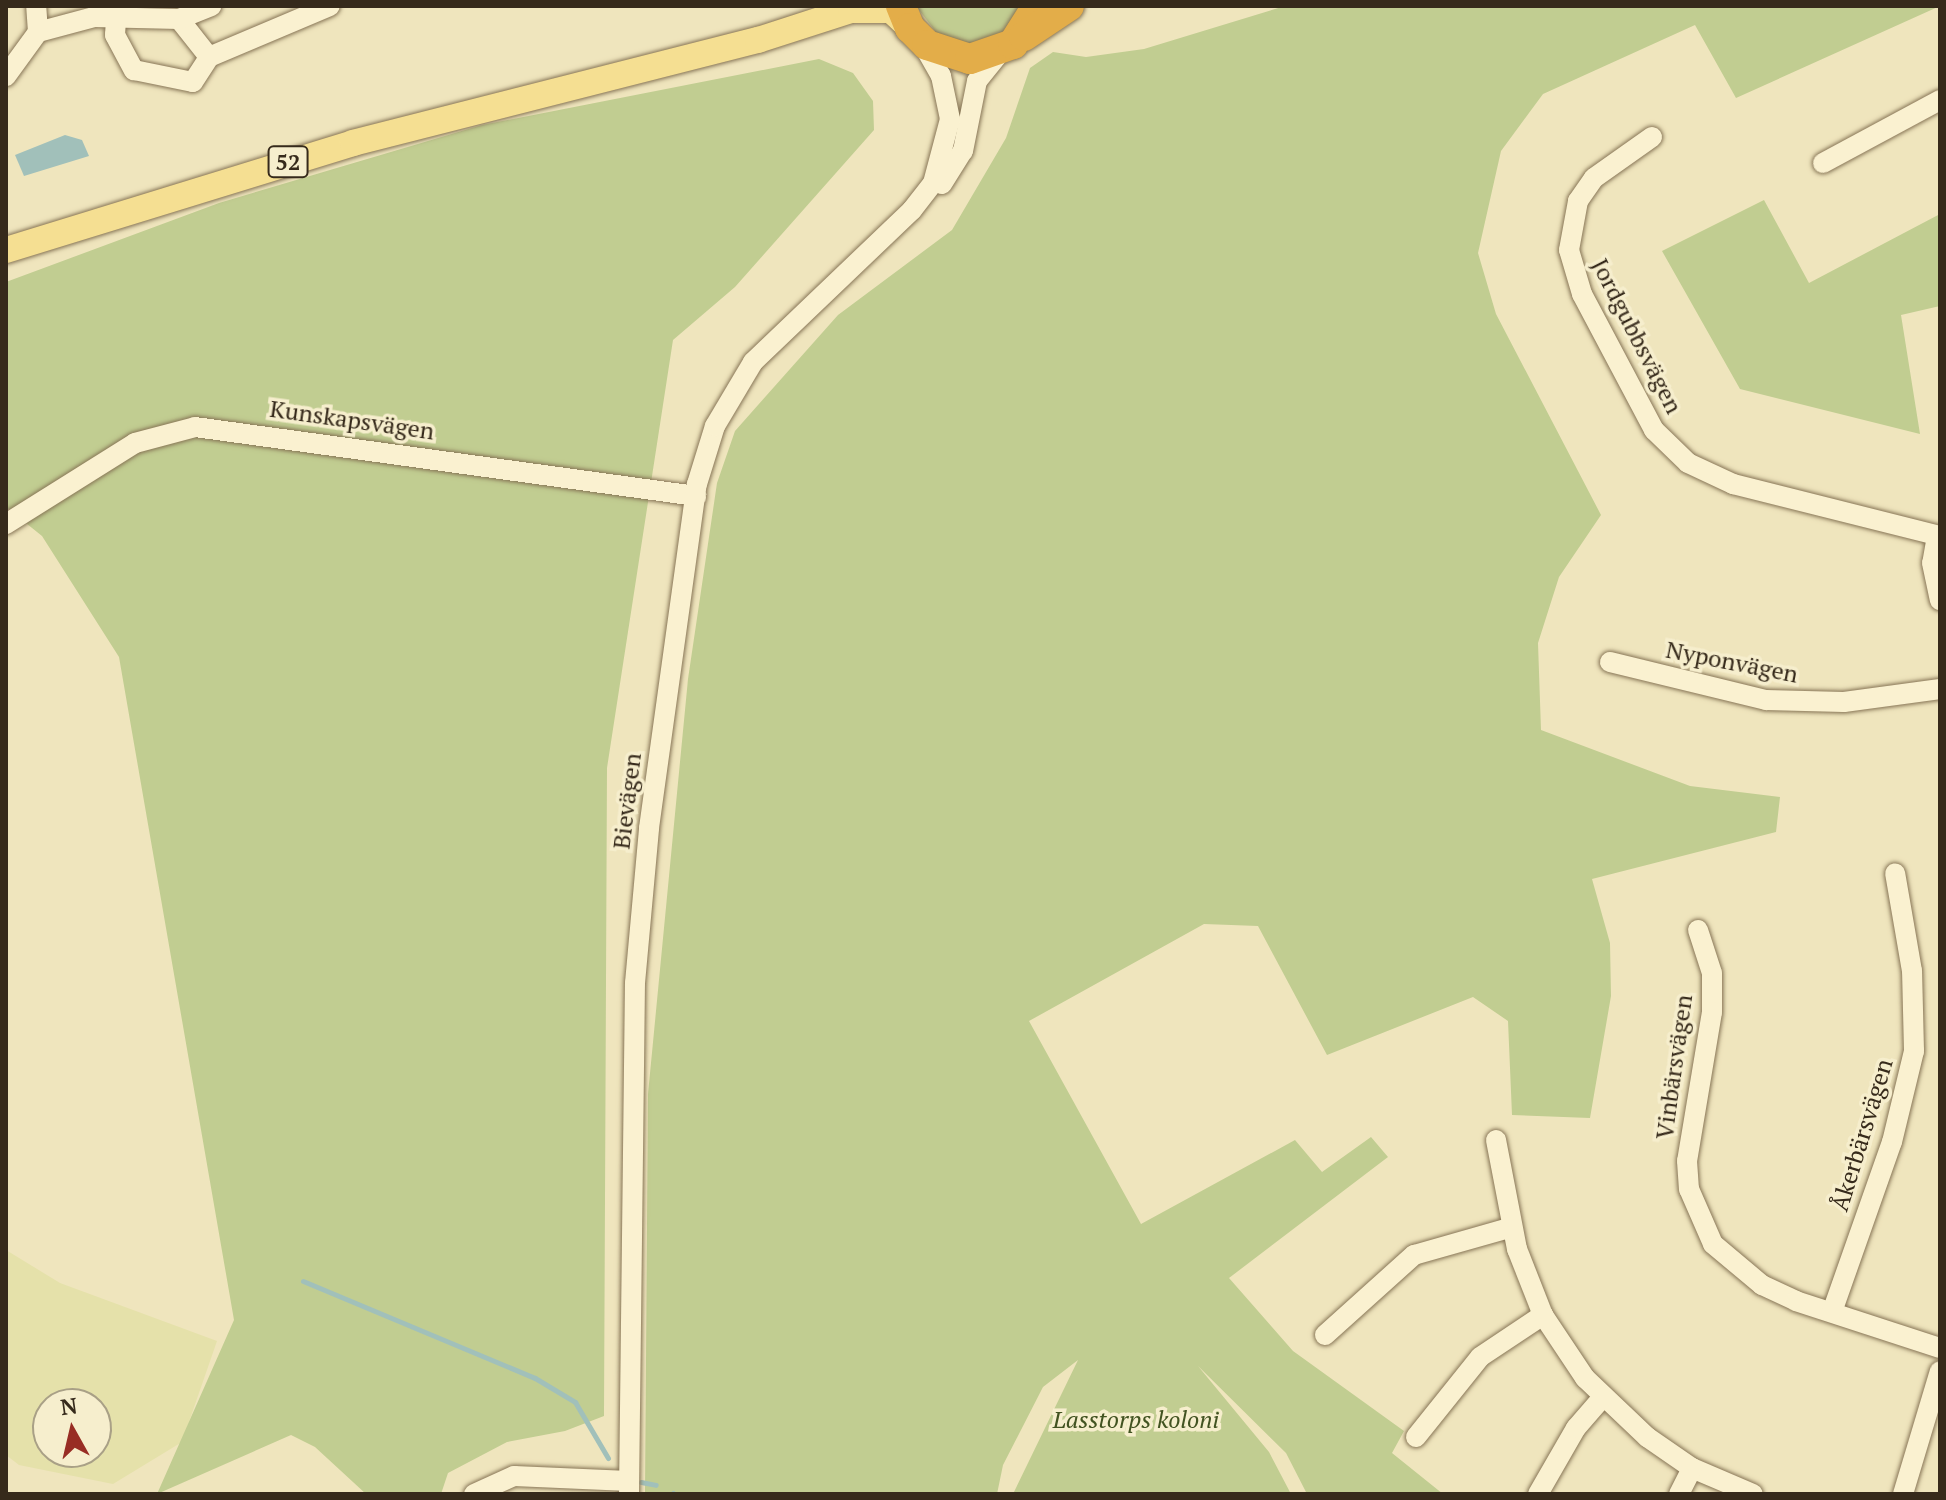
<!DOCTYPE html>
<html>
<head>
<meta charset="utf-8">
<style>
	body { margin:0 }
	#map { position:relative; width:1946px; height:1500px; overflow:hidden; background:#efe5bd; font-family:"PT Serif",serif }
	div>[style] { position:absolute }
	.farmland>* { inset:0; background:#e5e1aa }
	.green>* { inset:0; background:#c1cd91 }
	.water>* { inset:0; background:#a1c0ba }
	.stream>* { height:5px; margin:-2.5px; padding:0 2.5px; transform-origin:2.5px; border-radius:2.5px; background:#a1c0ba }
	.roads { filter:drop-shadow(0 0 2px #877556) drop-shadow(0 0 2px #877556) }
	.minor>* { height:20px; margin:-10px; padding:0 10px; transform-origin:10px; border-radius:10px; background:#faf1d0 }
	.major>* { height:26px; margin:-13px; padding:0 13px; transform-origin:13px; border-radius:13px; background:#f5df92 }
	.highway>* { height:30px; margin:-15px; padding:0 15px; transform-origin:15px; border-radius:15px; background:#e3ad49 }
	span { translate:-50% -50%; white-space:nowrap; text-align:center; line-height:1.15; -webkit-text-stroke:7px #f6eecd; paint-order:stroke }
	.shield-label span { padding:2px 6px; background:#f6eecd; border:2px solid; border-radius:6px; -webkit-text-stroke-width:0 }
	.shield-label { font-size:22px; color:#362a1b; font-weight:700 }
	.street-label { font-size:24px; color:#362a1b }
	.park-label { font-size:24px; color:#425321; font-style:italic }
	.frame { position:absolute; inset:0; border:8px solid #362a1b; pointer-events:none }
	.north { position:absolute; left:32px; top:1388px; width:80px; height:80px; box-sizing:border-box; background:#f6eecd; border:2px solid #a9a086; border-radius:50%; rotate:352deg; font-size:22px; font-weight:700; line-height:32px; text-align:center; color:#362a1b }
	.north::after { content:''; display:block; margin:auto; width:28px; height:36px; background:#982d24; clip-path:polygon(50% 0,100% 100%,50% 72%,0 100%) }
</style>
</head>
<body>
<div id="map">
	<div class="farmland">
		<div style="clip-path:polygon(evenodd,6px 1250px,60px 1283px,217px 1341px,182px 1442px,113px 1484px,19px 1465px,6px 1455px,6px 1250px,48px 1404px,96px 1404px,96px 1452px,48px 1452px,48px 1404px)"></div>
	</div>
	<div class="green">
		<div style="clip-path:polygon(916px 6px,1022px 6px,1005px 31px,973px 44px,939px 36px)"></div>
		<div style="clip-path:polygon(1285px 6px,1940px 6px,1736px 98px,1695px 25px,1543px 94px,1501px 151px,1478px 253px,1496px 314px,1601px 515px,1559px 577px,1538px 643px,1541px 730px,1690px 786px,1780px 797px,1776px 832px,1592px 879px,1610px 943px,1611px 996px,1590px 1118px,1512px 1115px,1508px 1021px,1473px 997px,1327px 1055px,1258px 926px,1204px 924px,1029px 1021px,1141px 1224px,1295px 1140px,1322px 1172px,1371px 1137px,1388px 1157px,1229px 1278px,1293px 1351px,1404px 1431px,1392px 1453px,1443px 1494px,1307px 1494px,1286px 1453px,1198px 1366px,1269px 1452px,1291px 1494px,1013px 1494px,1078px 1360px,1043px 1387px,1003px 1465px,997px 1494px,645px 1494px,648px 1094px,688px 679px,717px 483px,735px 431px,838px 315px,952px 230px,1006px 138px,1030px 68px,1053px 52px,1086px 57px,1144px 49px)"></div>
		<div style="clip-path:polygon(819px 59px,853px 73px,873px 101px,874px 130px,735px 287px,673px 340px,607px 768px,604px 1416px,565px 1431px,507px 1442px,448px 1473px,441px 1494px,366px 1494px,315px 1447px,291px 1435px,157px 1494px,234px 1320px,119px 657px,42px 536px,6px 507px,6px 282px,219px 203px,482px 125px)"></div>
		<div style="clip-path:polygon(1764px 200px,1809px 283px,1940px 214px,1940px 306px,1901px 315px,1920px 434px,1740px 389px,1662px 251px)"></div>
	</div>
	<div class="water">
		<div style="clip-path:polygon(65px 135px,82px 140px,89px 156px,24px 176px,15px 155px)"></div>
	</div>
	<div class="stream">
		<div style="left:303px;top:1281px;width:251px;rotate:22.7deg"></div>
		<div style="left:535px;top:1378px;width:47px;rotate:31deg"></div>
		<div style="left:575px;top:1402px;width:65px;rotate:59.5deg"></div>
		<div style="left:641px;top:1482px;width:15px;rotate:11deg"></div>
		<div style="left:673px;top:1493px;width:1px;rotate:45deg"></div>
	</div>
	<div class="roads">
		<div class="minor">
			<div style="left:117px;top:6px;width:29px;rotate:94deg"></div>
			<div style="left:115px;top:35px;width:40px;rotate:62deg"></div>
			<div style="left:134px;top:70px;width:60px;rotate:11.5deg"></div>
			<div style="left:193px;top:82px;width:30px;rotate:-57deg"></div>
			<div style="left:179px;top:19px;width:48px;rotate:51.7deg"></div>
			<div style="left:209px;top:57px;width:131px;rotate:-22.9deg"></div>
			<div style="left:38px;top:32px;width:58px;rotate:-15deg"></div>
			<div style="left:94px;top:17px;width:85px;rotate:1.3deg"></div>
			<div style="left:179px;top:19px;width:35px;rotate:-22deg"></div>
			<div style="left:6px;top:76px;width:54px;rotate:-54deg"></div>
			<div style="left:38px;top:32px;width:26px;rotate:-94deg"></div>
			<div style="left:1652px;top:137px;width:71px;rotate:144.7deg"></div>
			<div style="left:1594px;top:178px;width:28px;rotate:125deg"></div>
			<div style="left:1578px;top:201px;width:50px;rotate:100.4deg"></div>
			<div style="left:1569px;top:250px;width:46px;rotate:73.5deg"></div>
			<div style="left:1582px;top:294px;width:154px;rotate:62.1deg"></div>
			<div style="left:1654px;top:430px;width:47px;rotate:44.1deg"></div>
			<div style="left:1688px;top:463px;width:50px;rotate:25deg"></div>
			<div style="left:1733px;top:484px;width:213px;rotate:14.1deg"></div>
			<div style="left:1823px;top:163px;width:133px;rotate:-28.3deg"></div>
			<div style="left:942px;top:184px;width:39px;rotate:-58deg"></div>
			<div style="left:963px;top:151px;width:71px;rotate:-78.7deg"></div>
			<div style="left:977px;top:81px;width:36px;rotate:-51deg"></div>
			<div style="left:6px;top:524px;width:152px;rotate:-32.1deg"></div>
			<div style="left:135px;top:443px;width:62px;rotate:-14.9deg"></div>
			<div style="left:195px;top:427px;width:506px;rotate:7.84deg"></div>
			<div style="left:1937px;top:536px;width:27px;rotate:100deg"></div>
			<div style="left:1932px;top:563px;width:38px;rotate:78deg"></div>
			<div style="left:1610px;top:662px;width:161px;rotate:13.7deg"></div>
			<div style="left:1766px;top:700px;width:78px;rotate:1.5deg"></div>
			<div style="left:1844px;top:702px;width:97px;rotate:-7.7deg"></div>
			<div style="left:1698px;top:930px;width:45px;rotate:72deg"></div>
			<div style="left:1712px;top:973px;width:39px;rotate:90deg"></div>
			<div style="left:1712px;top:1012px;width:151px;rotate:99.5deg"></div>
			<div style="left:1687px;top:1161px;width:28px;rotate:86deg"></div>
			<div style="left:1689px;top:1189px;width:60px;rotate:66.4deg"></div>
			<div style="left:1713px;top:1244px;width:64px;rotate:39.9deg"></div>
			<div style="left:1762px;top:1285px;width:38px;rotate:25deg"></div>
			<div style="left:1796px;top:1301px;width:151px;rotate:18.1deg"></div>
			<div style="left:1496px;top:1140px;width:111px;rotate:79.1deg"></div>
			<div style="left:1517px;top:1249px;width:71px;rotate:68.5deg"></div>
			<div style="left:1543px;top:1315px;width:76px;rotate:56.3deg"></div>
			<div style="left:1585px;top:1378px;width:86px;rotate:43.6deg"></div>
			<div style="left:1647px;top:1437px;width:55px;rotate:34.6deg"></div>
			<div style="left:1692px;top:1468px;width:66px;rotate:23.1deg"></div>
			<div style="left:1832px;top:1312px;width:180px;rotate:-70.6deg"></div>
			<div style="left:1892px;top:1142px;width:94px;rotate:-76.4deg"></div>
			<div style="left:1914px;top:1051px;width:80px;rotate:-91.4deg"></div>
			<div style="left:1912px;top:971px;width:99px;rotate:-99.8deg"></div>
			<div style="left:1325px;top:1335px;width:120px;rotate:-42deg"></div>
			<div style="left:1414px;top:1255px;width:102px;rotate:-15.9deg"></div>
			<div style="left:1416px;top:1437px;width:102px;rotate:-51.3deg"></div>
			<div style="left:1480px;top:1357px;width:76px;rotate:-33.7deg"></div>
			<div style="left:474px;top:1494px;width:44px;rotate:-24.2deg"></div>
			<div style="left:514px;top:1476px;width:115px;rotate:2.5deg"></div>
			<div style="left:629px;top:1494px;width:511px;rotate:-89.33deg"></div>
			<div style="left:635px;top:983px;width:156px;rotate:-84.8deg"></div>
			<div style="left:649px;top:828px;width:347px;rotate:-82.1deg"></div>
			<div style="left:697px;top:484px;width:61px;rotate:-72.8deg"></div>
			<div style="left:715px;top:426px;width:74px;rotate:-59.3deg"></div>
			<div style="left:753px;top:362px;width:220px;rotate:-43.7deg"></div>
			<div style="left:912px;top:210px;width:34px;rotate:-52deg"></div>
			<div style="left:933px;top:183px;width:66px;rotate:-75.1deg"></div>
			<div style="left:950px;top:119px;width:44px;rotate:-101.8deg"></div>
			<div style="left:941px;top:76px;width:40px;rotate:-119.7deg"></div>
			<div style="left:1538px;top:1494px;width:76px;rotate:-60.1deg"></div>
			<div style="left:1576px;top:1428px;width:40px;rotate:-49deg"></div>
			<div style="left:1679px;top:1494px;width:29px;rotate:-63deg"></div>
			<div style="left:1903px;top:1494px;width:128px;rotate:-73.3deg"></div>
		</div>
		<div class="major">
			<div style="left:6px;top:250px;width:363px;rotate:-17.1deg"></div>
			<div style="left:353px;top:143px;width:418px;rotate:-14.3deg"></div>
			<div style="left:758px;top:40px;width:98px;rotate:-17.9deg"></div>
			<div style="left:851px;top:10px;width:40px"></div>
			<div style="left:891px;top:10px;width:26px;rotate:43deg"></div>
		</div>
		<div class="highway">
			<div style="left:901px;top:6px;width:24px;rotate:68deg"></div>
			<div style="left:910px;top:28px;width:24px;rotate:45deg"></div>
			<div style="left:927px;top:45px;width:45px;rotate:18deg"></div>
			<div style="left:970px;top:59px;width:46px;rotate:-19.2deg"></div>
			<div style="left:1013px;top:44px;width:45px;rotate:-57.7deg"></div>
			<div style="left:1024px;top:36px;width:54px;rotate:-33.7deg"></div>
		</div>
	</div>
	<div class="shield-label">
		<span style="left:288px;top:162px">52</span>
	</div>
	<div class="street-label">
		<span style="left:1637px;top:336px;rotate:63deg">Jordgubbsvägen</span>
		<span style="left:352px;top:420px;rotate:8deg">Kunskapsvägen</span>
		<span style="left:1732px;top:662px;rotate:11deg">Nyponvägen</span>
		<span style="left:627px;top:801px;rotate:-83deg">Bievägen</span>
		<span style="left:1674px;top:1067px;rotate:-82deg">Vinbärsvägen</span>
		<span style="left:1862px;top:1135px;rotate:-73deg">Åkerbärsvägen</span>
	</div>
	<div class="park-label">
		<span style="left:1136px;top:1420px">Lasstorps koloni</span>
	</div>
	<div class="frame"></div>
	<div class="north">N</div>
</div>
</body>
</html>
